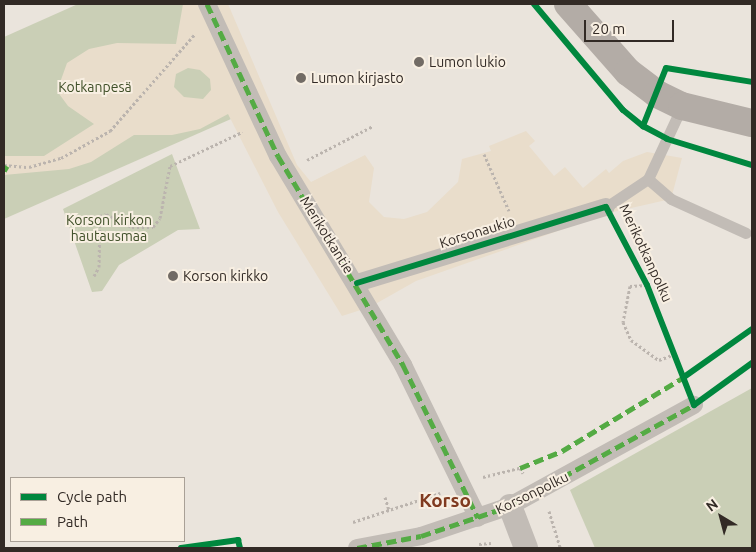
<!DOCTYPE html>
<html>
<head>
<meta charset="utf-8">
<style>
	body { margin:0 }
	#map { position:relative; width:756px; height:552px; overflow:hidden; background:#eae4dc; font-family:Ubuntu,sans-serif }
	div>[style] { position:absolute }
	.green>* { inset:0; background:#cacfb6 }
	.plaza>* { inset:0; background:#e9ddcb }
	.path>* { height:3px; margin-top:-1.5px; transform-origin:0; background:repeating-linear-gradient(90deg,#bbb4ae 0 2.5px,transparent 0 5px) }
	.service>* { height:11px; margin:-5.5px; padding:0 5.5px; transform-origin:5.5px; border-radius:5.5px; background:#c2bcb6 }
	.pedestrian>* { height:18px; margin:-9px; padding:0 9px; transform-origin:9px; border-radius:9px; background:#c2bcb6 }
	.minor>* { height:24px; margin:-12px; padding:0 12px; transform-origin:12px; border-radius:12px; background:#c2bcb6 }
	.secondary>* { height:28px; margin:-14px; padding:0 14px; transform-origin:14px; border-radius:14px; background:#b3aca6 }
	.quiet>* { height:5px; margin-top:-2.5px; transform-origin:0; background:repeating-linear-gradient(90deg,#54ab44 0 10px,transparent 0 15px) }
	.cycleway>* { height:6px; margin:-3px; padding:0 3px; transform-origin:3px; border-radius:3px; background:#00873e }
	.dots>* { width:14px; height:14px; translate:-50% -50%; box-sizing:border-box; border:2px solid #f8efe2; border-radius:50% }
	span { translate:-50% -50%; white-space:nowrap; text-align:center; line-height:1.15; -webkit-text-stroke:4px #f8efe2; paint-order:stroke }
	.poi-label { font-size:14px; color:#322a25 }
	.left { translate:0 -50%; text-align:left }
	.park-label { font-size:14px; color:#405029 }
	.street-label { font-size:14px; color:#322a25 }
	.district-label { font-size:19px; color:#803a1f; font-weight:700 }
	.frame { position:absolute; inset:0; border:5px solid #322a25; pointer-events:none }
	.legend { position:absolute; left:10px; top:477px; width:175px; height:65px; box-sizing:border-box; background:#f8efe2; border:1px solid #a9a096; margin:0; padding:6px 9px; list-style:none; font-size:15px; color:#322a25 }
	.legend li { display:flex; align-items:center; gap:10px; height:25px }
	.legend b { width:25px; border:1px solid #a9a096 }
	.north { position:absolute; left:696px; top:492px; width:50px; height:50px; -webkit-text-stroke:4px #f8efe2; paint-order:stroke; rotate:323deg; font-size:14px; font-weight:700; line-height:20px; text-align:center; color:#322a25 }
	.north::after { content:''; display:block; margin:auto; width:18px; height:22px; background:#322a25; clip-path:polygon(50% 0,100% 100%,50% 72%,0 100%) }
	.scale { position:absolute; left:584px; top:20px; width:90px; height:22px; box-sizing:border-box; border:2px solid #322a25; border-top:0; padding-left:6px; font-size:15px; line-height:18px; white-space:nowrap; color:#322a25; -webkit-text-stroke:4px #f8efe2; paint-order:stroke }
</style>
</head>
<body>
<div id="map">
	<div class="green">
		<div style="clip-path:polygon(78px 4px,183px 4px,231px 119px,4px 219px,4px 37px)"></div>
		<div style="clip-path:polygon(172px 154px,200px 229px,178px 230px,119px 265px,102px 291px,92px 292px,63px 209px)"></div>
		<div style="clip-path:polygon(752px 388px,752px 548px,595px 548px,570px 490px)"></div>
	</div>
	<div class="plaza">
		<div style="clip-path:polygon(evenodd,183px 4px,228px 4px,297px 165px,311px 182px,365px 155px,374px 168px,369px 202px,384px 217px,404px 219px,427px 212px,458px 182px,462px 159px,491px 151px,489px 146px,526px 131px,535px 141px,529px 146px,554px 176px,565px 167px,583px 188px,606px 169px,609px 173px,623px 161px,647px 152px,682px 158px,671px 199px,609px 213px,416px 281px,370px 307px,342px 316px,278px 212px,228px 114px,200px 129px,172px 135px,134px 135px,91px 162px,69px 169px,4px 175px,4px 156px,44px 156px,94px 124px,68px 106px,57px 91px,67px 63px,89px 49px,117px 43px,176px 44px,183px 4px,188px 68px,200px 70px,210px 79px,211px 90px,203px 99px,184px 97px,174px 87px,176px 74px,188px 68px)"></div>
	</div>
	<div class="path">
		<div style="left:484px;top:154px;width:62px;rotate:66.3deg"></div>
		<div style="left:307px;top:160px;width:74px;rotate:-27.3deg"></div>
		<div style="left:4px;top:165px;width:25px;rotate:5deg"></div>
		<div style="left:29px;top:167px;width:33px;rotate:-16deg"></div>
		<div style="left:61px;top:158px;width:56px;rotate:-28.9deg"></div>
		<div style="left:110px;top:131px;width:129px;rotate:-48.8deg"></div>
		<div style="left:94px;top:276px;width:10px;rotate:-61deg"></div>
		<div style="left:99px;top:267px;width:51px;rotate:-88.9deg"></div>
		<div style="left:100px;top:216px;width:6px;rotate:-18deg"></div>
		<div style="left:106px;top:214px;width:29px;rotate:27deg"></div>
		<div style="left:132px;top:227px;width:21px"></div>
		<div style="left:153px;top:227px;width:11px;rotate:-52deg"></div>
		<div style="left:160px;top:218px;width:53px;rotate:-79.1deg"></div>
		<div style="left:170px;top:166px;width:80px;rotate:-25.3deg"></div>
		<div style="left:647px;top:285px;width:17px;rotate:177deg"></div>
		<div style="left:630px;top:286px;width:37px;rotate:101deg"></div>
		<div style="left:623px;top:322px;width:20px;rotate:66deg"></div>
		<div style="left:631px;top:340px;width:34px;rotate:36deg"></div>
		<div style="left:659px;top:360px;width:14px;rotate:-21deg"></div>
		<div style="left:483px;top:477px;width:38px;rotate:-14deg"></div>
		<div style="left:520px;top:468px;width:6px;rotate:59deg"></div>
		<div style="left:385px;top:497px;width:14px;rotate:73deg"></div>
		<div style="left:549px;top:511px;width:39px;rotate:73deg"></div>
		<div style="left:353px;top:522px;width:92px;rotate:-18.4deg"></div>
		<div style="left:479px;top:544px;width:12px;rotate:-5deg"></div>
	</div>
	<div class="service">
		<div style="left:648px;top:179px;width:30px;rotate:41deg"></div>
		<div style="left:671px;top:199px;width:82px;rotate:24.4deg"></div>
		<div style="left:606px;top:207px;width:50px;rotate:-33.7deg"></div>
		<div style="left:648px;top:179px;width:81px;rotate:-65deg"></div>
	</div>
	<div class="pedestrian">
		<div style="left:207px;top:4px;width:168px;rotate:65deg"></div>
		<div style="left:278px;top:156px;width:244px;rotate:59.1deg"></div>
		<div style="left:403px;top:365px;width:170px;rotate:63.9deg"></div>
		<div style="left:357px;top:283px;width:260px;rotate:-17deg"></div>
		<div style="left:357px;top:548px;width:65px;rotate:-10.6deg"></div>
		<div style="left:421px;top:536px;width:94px;rotate:-18.6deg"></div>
		<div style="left:510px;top:506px;width:210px;rotate:-28.8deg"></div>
	</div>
	<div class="minor">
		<div style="left:510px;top:506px;width:45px;rotate:69.1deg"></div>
	</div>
	<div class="secondary">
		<div style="left:568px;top:4px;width:91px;rotate:48.6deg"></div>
		<div style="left:628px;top:72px;width:36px;rotate:37deg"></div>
		<div style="left:657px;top:94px;width:28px;rotate:26deg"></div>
		<div style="left:682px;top:106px;width:72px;rotate:13.7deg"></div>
	</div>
	<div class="quiet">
		<div style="left:207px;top:4px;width:168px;rotate:65deg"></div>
		<div style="left:278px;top:156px;width:244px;rotate:59.1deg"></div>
		<div style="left:403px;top:365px;width:170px;rotate:63.9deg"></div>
		<div style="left:4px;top:171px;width:6px;rotate:-59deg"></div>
		<div style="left:520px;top:468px;width:45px;rotate:-22deg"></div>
		<div style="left:562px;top:451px;width:143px;rotate:-31.2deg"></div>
		<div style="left:357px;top:548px;width:65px;rotate:-10.6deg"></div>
		<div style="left:421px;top:536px;width:94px;rotate:-18.6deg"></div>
		<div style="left:510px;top:506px;width:210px;rotate:-28.8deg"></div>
	</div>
	<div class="cycleway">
		<div style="left:534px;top:4px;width:138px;rotate:50deg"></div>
		<div style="left:623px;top:110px;width:26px;rotate:39deg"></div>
		<div style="left:643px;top:126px;width:27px;rotate:28deg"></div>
		<div style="left:667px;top:139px;width:89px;rotate:17deg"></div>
		<div style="left:643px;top:126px;width:62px;rotate:-68.4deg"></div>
		<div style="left:666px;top:68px;width:87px;rotate:9.2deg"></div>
		<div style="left:357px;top:283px;width:260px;rotate:-17deg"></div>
		<div style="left:606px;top:207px;width:88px;rotate:62.3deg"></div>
		<div style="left:647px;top:285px;width:129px;rotate:68.6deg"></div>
		<div style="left:694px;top:405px;width:72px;rotate:-35.9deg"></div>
		<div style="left:684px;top:377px;width:83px;rotate:-35.2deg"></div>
		<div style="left:181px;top:548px;width:58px;rotate:-8deg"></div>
		<div style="left:238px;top:540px;width:8px;rotate:76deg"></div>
	</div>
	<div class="dots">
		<div style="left:419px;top:62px;background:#726b65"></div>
		<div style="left:301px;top:78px;background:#726b65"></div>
		<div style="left:173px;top:276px;background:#726b65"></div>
	</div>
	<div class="poi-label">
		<span class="left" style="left:429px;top:62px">Lumon lukio</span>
		<span class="left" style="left:311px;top:78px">Lumon kirjasto</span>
		<span class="left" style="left:183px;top:276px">Korson kirkko</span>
	</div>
	<div class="park-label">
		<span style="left:95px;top:87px">Kotkanpesä</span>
		<span style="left:109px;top:228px">Korson kirkon<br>hautausmaa</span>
	</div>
	<div class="street-label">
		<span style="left:477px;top:232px;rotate:-17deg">Korsonaukio</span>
		<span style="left:327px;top:235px;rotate:58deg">Merikotkantie</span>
		<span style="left:646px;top:253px;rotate:65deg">Merikotkanpolku</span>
		<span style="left:532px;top:493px;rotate:-26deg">Korsonpolku</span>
	</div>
	<div class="district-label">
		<span style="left:445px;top:501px">Korso</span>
	</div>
	<div class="frame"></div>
	<ul class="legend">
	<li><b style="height:6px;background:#00873e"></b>Cycle path</li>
	<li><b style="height:6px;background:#54ab44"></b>Path</li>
	</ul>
	<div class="north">N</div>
	<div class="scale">20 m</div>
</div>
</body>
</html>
